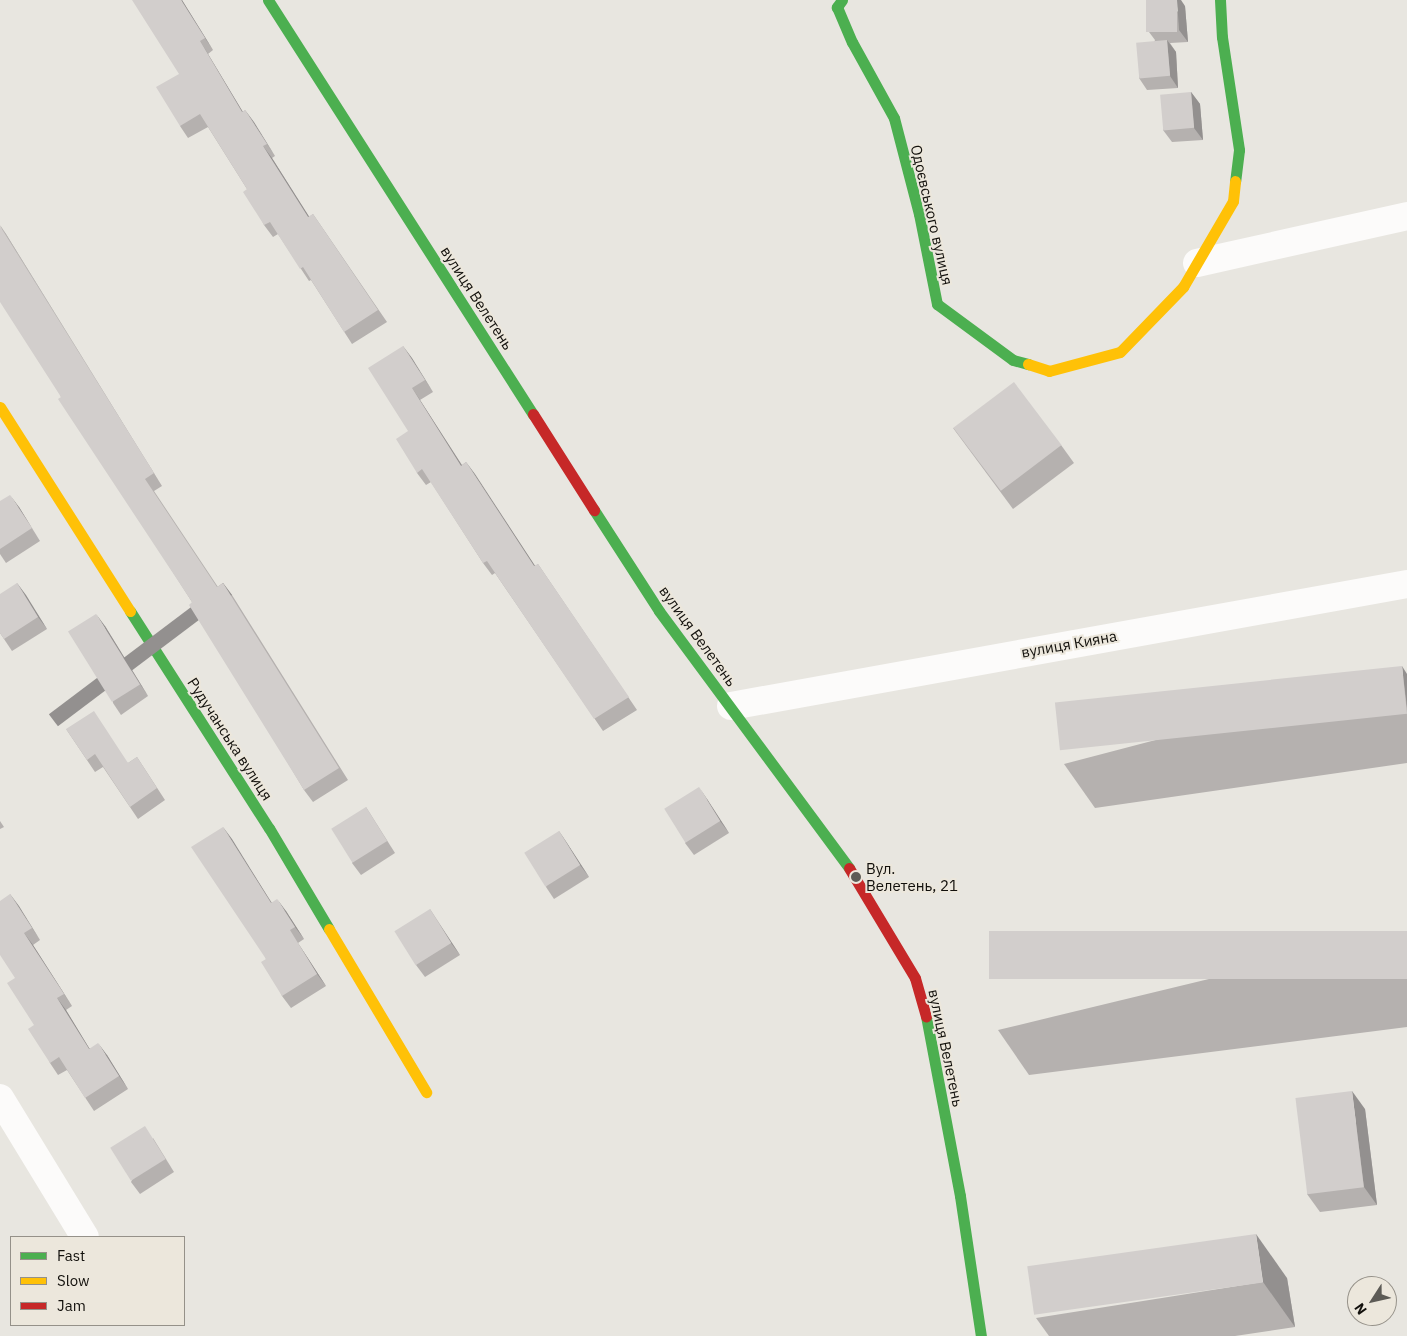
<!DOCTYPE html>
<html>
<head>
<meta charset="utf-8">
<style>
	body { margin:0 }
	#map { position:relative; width:1407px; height:1336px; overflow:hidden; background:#e8e6e0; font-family:"IBM Plex Sans",sans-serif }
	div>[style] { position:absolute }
	.street>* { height:28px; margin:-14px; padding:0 14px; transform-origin:14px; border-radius:14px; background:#fcfbfa }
	.fast>* { height:11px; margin:-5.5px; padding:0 5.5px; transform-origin:5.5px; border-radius:5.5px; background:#4caf50 }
	.slow>* { height:11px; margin:-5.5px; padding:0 5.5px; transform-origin:5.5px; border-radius:5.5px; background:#ffc107 }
	.jam>* { height:11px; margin:-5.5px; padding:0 5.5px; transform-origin:5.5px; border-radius:5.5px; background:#c62828 }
	.wall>* { inset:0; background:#b5b1af }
	.shaded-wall>* { inset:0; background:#93908f; transform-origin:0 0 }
	.building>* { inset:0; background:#d2cecc; transform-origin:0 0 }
	.dots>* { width:14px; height:14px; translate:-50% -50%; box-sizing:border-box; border:2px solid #ece7dc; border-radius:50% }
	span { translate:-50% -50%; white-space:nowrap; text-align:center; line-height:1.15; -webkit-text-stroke:4px #ece7dc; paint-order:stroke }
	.street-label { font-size:15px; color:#12100c }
	.poi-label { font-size:15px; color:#12100c }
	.left { translate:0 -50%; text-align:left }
	.legend { position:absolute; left:10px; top:1236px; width:175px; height:90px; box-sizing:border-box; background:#ece7dc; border:1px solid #959189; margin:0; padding:6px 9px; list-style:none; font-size:15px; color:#12100c }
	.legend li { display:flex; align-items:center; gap:10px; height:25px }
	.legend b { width:25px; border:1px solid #959189 }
	.north { position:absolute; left:1347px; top:1276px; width:50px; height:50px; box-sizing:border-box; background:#ece7dc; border:1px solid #959189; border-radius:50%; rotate:235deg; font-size:14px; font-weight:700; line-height:20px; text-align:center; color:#12100c }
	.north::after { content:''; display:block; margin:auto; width:18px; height:22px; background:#5d5b56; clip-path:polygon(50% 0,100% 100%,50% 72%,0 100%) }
</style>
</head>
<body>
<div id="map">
	<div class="street">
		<div style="left:1197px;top:263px;width:215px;rotate:-12.6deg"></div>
		<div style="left:731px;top:706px;width:687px;rotate:-10.23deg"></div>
		<div style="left:0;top:1098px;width:163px;rotate:58.6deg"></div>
	</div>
	<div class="fast">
		<div style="left:268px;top:0;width:492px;rotate:57.4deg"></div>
		<div style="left:842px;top:0;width:9px;rotate:126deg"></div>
		<div style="left:837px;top:7px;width:38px;rotate:67deg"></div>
		<div style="left:852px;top:42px;width:87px;rotate:61.1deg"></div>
		<div style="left:894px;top:118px;width:99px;rotate:75.4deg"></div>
		<div style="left:919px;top:214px;width:92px;rotate:78.7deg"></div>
		<div style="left:937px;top:304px;width:94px;rotate:36.4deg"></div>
		<div style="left:1013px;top:360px;width:16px;rotate:15deg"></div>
		<div style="left:1220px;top:0;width:37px;rotate:87deg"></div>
		<div style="left:1222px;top:37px;width:114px;rotate:81.4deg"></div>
		<div style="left:1239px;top:150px;width:31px;rotate:97deg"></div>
		<div style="left:594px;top:510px;width:120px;rotate:57.2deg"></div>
		<div style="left:659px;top:611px;width:320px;rotate:53.5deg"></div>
		<div style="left:130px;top:611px;width:258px;rotate:57.4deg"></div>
		<div style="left:269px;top:828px;width:117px;rotate:59.3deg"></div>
		<div style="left:926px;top:1016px;width:183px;rotate:79.3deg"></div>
		<div style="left:960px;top:1196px;width:142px;rotate:81.5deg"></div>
	</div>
	<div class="slow">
		<div style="left:1028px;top:364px;width:22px;rotate:18deg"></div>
		<div style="left:1049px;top:371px;width:73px;rotate:-15deg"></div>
		<div style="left:1120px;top:352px;width:91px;rotate:-45.9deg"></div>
		<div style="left:1183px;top:287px;width:99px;rotate:-59.8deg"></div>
		<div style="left:1233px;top:201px;width:20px;rotate:-84deg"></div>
		<div style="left:0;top:407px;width:242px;rotate:57.5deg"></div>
		<div style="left:329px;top:929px;width:190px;rotate:59.2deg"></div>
	</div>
	<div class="jam">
		<div style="left:533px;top:414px;width:114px;rotate:57.6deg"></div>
		<div style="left:849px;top:868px;width:128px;rotate:59deg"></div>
		<div style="left:915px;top:978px;width:40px;rotate:74deg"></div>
	</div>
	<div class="wall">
		<div style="clip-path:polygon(182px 0,213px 50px,208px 54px,243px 112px,245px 110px,275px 156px,272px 158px,309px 217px,313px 214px,387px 322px,352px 344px,311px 280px,309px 281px,278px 234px,273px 237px,264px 225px,247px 189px,208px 127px,188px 138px,180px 126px,179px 74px)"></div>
		<div style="clip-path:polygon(1185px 6px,1188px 42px,1170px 43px,1176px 52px,1178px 88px,1147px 90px,1139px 78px,1155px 40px,1149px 32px)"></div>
		<div style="clip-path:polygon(1191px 92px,1200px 104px,1203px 140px,1172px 142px,1163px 130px)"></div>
		<div style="clip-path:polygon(0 225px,162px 486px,154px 491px,218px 587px,223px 583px,232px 595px,348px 780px,313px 802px,304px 790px,192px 602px,61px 397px)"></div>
		<div style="clip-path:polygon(403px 346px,433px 392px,420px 400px,462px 465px,466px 462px,535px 566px,538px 564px,637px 710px,603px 731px,495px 573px,492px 575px,483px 563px,431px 482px,426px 485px,417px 473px,408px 431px)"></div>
		<div style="clip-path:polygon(953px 428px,1061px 445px,1074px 463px,1013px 509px)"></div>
		<div style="clip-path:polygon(0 501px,19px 507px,40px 541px,6px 563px,0 554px)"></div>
		<div style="clip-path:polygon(17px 583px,47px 629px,12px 651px,0 633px)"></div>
		<div style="clip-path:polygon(105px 626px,148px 696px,121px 715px,113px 703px)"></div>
		<div style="clip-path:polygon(1407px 674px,1407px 763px,1095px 808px,1064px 764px)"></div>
		<div style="clip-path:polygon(66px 729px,128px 763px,137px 757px,165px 800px,138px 819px,103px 767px,95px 772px)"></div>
		<div style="clip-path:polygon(707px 799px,729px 833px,694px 855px,685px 843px)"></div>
		<div style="clip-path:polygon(366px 807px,395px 853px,361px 875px,352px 863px)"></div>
		<div style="clip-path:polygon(0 821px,4px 827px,0 829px)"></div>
		<div style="clip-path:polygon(223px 827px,272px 903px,286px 911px,304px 939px,298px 943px,326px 986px,291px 1008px,282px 996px,266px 959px)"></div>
		<div style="clip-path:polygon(559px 831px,589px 877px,554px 899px,546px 887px)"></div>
		<div style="clip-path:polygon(10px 894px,40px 940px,33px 945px,72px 1006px,66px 1010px,89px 1048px,107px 1055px,128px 1089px,94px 1111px,67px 1070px,58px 1075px,50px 1063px,15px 978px)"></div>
		<div style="clip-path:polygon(430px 909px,460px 955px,425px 977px,416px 965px)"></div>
		<div style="clip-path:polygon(1407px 931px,1407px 1027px,1029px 1075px,998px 1030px)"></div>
		<div style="clip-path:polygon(1365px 1109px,1377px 1205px,1320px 1212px,1307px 1194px)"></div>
		<div style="clip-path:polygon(153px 1138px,174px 1172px,140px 1194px,131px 1182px)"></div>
		<div style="clip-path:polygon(1287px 1278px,1295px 1327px,1235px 1336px,1049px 1336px,1036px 1318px)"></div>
	</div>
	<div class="shaded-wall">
		<div style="clip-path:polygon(181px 0,182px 0,213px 50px,205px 38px)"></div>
		<div style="clip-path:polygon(1177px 0,1181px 0,1185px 6px,1188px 42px,1179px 30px)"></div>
		<div style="clip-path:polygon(1167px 40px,1176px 52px,1178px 88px,1170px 76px)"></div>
		<div style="clip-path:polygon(200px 41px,208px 54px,250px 124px,242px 112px)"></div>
		<div style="clip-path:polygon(1191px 92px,1200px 104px,1203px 140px,1194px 128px)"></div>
		<div style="clip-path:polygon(245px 110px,254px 122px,275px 156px,267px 144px)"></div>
		<div style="clip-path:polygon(263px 146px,272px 158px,317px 229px,308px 217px)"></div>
		<div style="clip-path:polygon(0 225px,6px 234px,162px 486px,154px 473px)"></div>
		<div style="clip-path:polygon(403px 346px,412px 358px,433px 392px,425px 380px)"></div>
		<div style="clip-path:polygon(412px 388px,420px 400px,470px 478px,461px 466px)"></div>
		<div style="clip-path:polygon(466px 462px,475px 474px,543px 578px,534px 566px)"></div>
		<div style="clip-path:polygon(10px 495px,19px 507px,40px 541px,32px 528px)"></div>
		<div style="clip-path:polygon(17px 583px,26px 595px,47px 629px,38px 617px)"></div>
		<div style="left:223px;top:583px;width:15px;height:218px;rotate:53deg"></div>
		<div style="clip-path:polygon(96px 614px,105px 626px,148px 696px,140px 684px)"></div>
		<div style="clip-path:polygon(1402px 666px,1407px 674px,1407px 708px)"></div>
		<div style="clip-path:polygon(699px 787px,707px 799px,729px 833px,720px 821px)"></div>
		<div style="clip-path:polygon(223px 827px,232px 839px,279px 915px,271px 903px)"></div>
		<div style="clip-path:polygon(559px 831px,567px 843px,589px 877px,580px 865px)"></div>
		<div style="clip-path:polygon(10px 894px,19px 906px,40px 940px,32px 928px)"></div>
		<div style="clip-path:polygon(277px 899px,286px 911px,304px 939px,295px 927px)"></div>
		<div style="clip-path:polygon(430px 909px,438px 922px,460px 955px,451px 943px)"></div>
		<div style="clip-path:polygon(290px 930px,298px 943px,326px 986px,317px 974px)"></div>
		<div style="clip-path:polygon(24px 933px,33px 945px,72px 1006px,64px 994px)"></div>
		<div style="clip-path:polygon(57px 998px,66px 1010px,97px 1061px,89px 1049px)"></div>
		<div style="clip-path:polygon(98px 1043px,107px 1055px,128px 1089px,119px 1076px)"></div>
		<div style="clip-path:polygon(1352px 1091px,1365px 1109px,1377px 1205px,1364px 1187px)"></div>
		<div style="clip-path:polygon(1256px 1234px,1287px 1278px,1295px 1327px,1263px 1282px)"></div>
	</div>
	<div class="building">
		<div style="clip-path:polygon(132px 0,181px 0,205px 38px,200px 41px,242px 112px,245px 110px,267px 144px,263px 146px,308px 217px,313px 214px,378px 310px,344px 332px,303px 267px,300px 269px,270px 222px,264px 225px,243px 192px,247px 189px,200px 114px,180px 126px,156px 87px,179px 74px)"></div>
		<div style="left:1146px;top:0;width:31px;height:32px"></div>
		<div style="left:1167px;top:40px;width:36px;height:31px;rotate:85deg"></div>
		<div style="left:1191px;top:92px;width:36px;height:31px;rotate:85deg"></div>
		<div style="clip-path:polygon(0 226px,154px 473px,145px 479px,217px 587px,223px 583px,339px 768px,304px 790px,189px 605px,192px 602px,58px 399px,61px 397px,0 302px)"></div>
		<div style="clip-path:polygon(403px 346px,425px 380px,412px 388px,461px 466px,466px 462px,534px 566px,538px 564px,629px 697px,594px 719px,487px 561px,483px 563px,422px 469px,417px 473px,396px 439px,408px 431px,368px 368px)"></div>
		<div style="left:1014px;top:382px;width:79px;height:76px;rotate:53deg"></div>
		<div style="clip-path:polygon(10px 495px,32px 528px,0 549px,0 501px)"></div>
		<div style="clip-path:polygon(17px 583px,38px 617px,4px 639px,0 633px,0 594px)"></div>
		<div style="left:96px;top:614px;width:83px;height:33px;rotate:58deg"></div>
		<div style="left:1402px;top:666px;width:48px;height:349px;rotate:84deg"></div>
		<div style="clip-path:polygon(94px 711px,128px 763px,137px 757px,157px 788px,130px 807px,95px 754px,87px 760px,66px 729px)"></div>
		<div style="left:699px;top:787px;width:40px;height:41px;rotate:58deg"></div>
		<div style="left:366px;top:807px;width:40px;height:41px;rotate:58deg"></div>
		<div style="clip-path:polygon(223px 827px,271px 903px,277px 899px,295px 927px,290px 930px,317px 974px,282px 996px,261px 962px,266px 959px,191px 847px)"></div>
		<div style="left:559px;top:831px;width:40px;height:41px;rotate:58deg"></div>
		<div style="clip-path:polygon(10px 894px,32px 928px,24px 933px,64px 994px,57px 998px,89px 1049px,98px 1043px,119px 1076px,85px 1098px,59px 1057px,50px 1063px,28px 1029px,34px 1025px,7px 983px,15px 978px,0 955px,0 901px)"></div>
		<div style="left:430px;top:909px;width:40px;height:42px;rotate:58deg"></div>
		<div style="left:1407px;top:931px;width:48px;height:418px;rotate:90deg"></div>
		<div style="left:1352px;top:1091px;width:97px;height:57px;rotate:83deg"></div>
		<div style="left:145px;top:1126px;width:39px;height:41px;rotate:58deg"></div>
		<div style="left:1256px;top:1234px;width:49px;height:231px;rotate:82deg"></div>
	</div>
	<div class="dots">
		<div style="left:856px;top:877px;background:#5d5b56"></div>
	</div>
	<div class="street-label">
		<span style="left:932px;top:215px;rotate:77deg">Одоєвського вулиця</span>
		<span style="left:477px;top:298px;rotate:57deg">вулиця Велетень</span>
		<span style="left:698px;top:636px;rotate:54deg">вулиця Велетень</span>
		<span style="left:1069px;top:644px;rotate:-10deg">вулиця Кияна</span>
		<span style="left:230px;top:739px;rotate:57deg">Рудучанська вулиця</span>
		<span style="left:946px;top:1048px;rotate:78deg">вулиця Велетень</span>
	</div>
	<div class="poi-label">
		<span class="left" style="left:866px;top:877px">Вул.<br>Велетень, 21</span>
	</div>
	<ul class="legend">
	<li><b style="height:6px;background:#4caf50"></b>Fast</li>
	<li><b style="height:6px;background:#ffc107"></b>Slow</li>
	<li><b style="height:6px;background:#c62828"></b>Jam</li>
	</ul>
	<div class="north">N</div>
</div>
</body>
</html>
